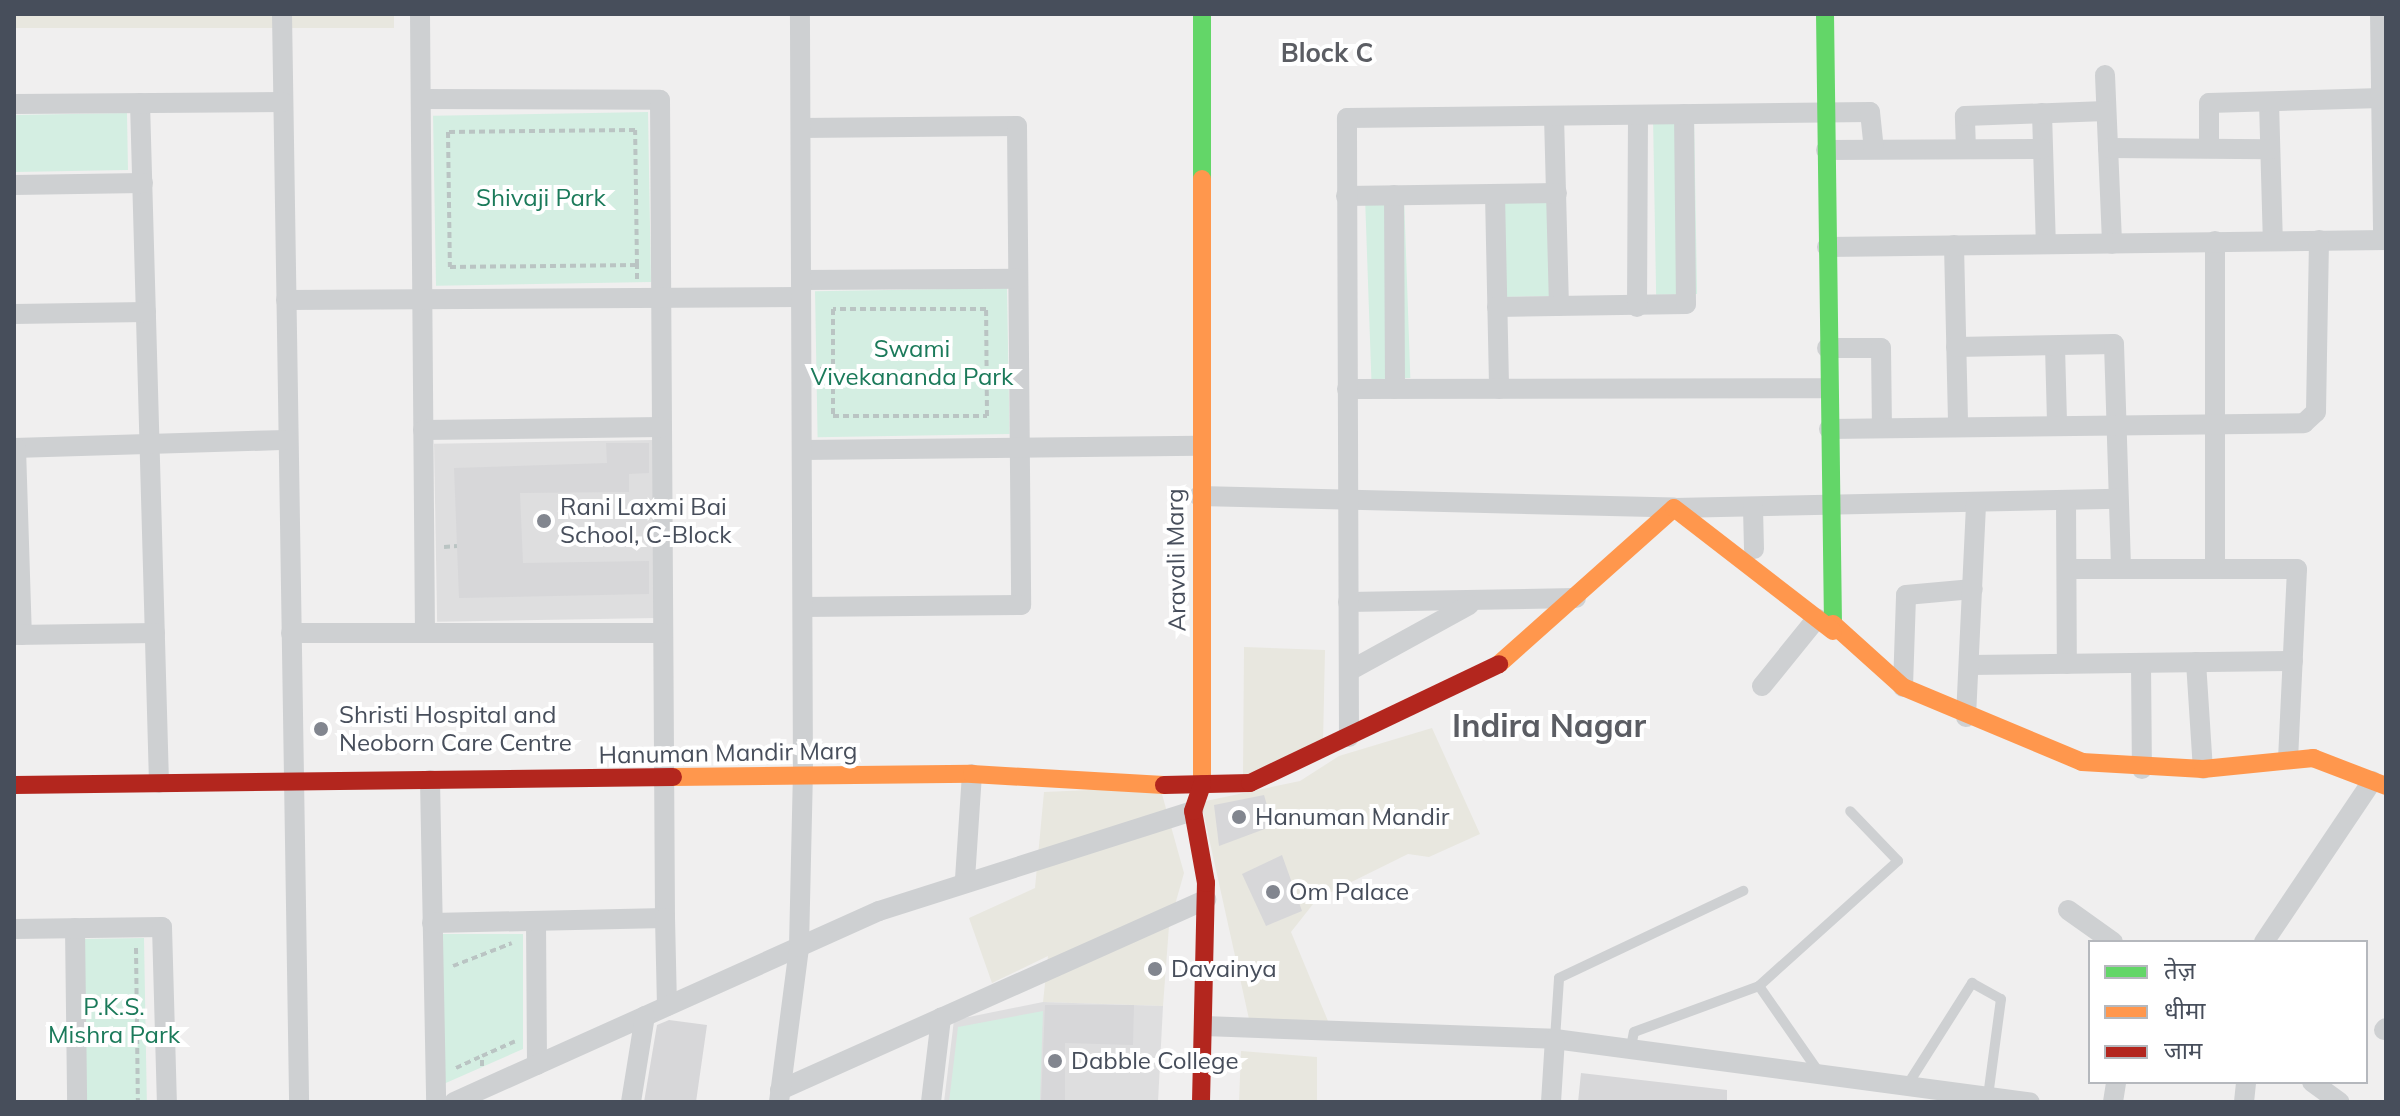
<!DOCTYPE html>
<html>
<head>
<meta charset="utf-8">
<style>
	body { margin:0 }
	#map { position:relative; width:2400px; height:1116px; overflow:hidden; background:#f0efef; font-family:Mulish,"Noto Sans Devanagari",sans-serif }
	div>[style] { position:absolute }
	.commercial>* { inset:0; background:#e8e7df; transform-origin:0 0 }
	.education>* { inset:0; background:#dededf; transform-origin:0 0 }
	.green>* { inset:0; background:#d4eee2; transform-origin:0 0 }
	.building>* { inset:0; background:#d7d7d9 }
	.path>* { height:4px; margin-top:-2px; transform-origin:0; background:repeating-linear-gradient(90deg,#bac4c3 0 6px,transparent 0 10px) }
	.lane>* { height:10px; margin:-5px; padding:0 5px; transform-origin:5px; border-radius:5px; background:#ced0d2 }
	.street>* { height:20px; margin:-10px; padding:0 10px; transform-origin:10px; border-radius:10px; background:#ced0d2 }
	.fast>* { height:18px; margin:-9px; padding:0 9px; transform-origin:9px; border-radius:9px; background:#63d668 }
	.slow>* { height:18px; margin:-9px; padding:0 9px; transform-origin:9px; border-radius:9px; background:#ff974d }
	.jam>* { height:18px; margin:-9px; padding:0 9px; transform-origin:9px; border-radius:9px; background:#b3261e }
	.dots>* { width:22px; height:22px; translate:-50% -50%; box-sizing:border-box; border:4px solid #fff; border-radius:50% }
	span { translate:-50% -50%; white-space:nowrap; text-align:center; line-height:1.15; -webkit-text-stroke:8px #fff; paint-order:stroke }
	.park-label { font-size:24px; color:#1b7a5a }
	.poi-label { font-size:24px; color:#474e5b }
	.left { translate:0 -50%; text-align:left }
	.street-label { font-size:24px; color:#474e5b }
	.neighbourhood-label { font-size:26px; color:#5b5d63; font-weight:700 }
	.district-label { font-size:32px; color:#5b5d63; font-weight:700 }
	.frame { position:absolute; inset:0; border:16px solid #474e5b; pointer-events:none }
	.legend { position:absolute; left:2088px; top:940px; width:280px; height:144px; box-sizing:border-box; background:#fff; border:2px solid #b5b8bd; margin:0; padding:10px 14px; list-style:none; font-size:24px; color:#474e5b }
	.legend li { display:flex; align-items:center; gap:16px; height:40px }
	.legend b { width:40px; border:2px solid #b5b8bd }
</style>
</head>
<body>
<div id="map">
	<div class="commercial">
		<div style="left:14px;top:14px;width:380px;height:14px"></div>
		<div style="clip-path:polygon(1244px 647px,1325px 650px,1323px 744px,1243px 778px)"></div>
		<div style="clip-path:polygon(1432px 728px,1480px 834px,1429px 857px,1408px 854px,1317px 899px,1291px 932px,1328px 1021px,1249px 1019px,1201px 802px,1300px 781px,1339px 756px)"></div>
		<div style="clip-path:polygon(1160px 787px,1184px 873px,1169px 926px,1163px 1006px,1043px 1002px,1048px 956px,992px 983px,969px 918px,1035px 888px,1044px 792px)"></div>
		<div style="clip-path:polygon(1241px 1051px,1317px 1057px,1317px 1102px,1239px 1102px)"></div>
	</div>
	<div class="education">
		<div style="left:653px;top:440px;width:178px;height:219px;rotate:89deg"></div>
		<div style="clip-path:polygon(1043px 1002px,1163px 1006px,1158px 1102px,944px 1102px,954px 1020px)"></div>
	</div>
	<div class="green">
		<div style="left:648px;top:112px;width:170px;height:215px;rotate:89deg"></div>
		<div style="left:127px;top:113px;width:57px;height:113px;rotate:89deg"></div>
		<div style="left:1694px;top:116px;width:178px;height:41px;rotate:89deg"></div>
		<div style="left:1557px;top:195px;width:101px;height:56px;rotate:89deg"></div>
		<div style="left:1404px;top:196px;width:182px;height:39px;rotate:88deg"></div>
		<div style="left:1007px;top:288px;width:146px;height:192px;rotate:89deg"></div>
		<div style="clip-path:polygon(440px 934px,523px 934px,523px 1049px,439px 1086px)"></div>
		<div style="left:144px;top:938px;width:164px;height:63px;rotate:89deg"></div>
		<div style="clip-path:polygon(1043px 1011px,1040px 1102px,949px 1102px,958px 1027px)"></div>
	</div>
	<div class="building">
		<div style="clip-path:polygon(606px 443px,649px 443px,649px 473px,629px 474px,629px 492px,520px 493px,523px 563px,649px 561px,649px 594px,459px 598px,454px 468px,607px 463px)"></div>
		<div style="clip-path:polygon(1264px 795px,1273px 826px,1219px 846px,1214px 805px)"></div>
		<div style="clip-path:polygon(1282px 855px,1302px 911px,1266px 926px,1242px 874px)"></div>
		<div style="clip-path:polygon(1045px 1005px,1134px 1005px,1133px 1045px,1065px 1043px,1065px 1102px,1041px 1102px)"></div>
		<div style="clip-path:polygon(669px 1020px,707px 1025px,696px 1102px,644px 1102px,657px 1025px)"></div>
		<div style="clip-path:polygon(1581px 1073px,1727px 1090px,1727px 1102px,1578px 1102px)"></div>
	</div>
	<div class="path">
		<div style="left:637px;top:279px;width:14px;rotate:-90deg"></div>
		<div style="left:637px;top:265px;width:135px;rotate:-90.8deg"></div>
		<div style="left:635px;top:130px;width:187px;rotate:179.4deg"></div>
		<div style="left:448px;top:132px;width:135px;rotate:89.2deg"></div>
		<div style="left:450px;top:267px;width:187px;rotate:-0.6deg"></div>
		<div style="left:820px;top:369px;width:13px;rotate:-4deg"></div>
		<div style="left:833px;top:368px;width:48px;rotate:90deg"></div>
		<div style="left:833px;top:416px;width:154px"></div>
		<div style="left:987px;top:416px;width:107px;rotate:-90.5deg"></div>
		<div style="left:986px;top:309px;width:153px;rotate:180deg"></div>
		<div style="left:833px;top:309px;width:59px;rotate:90deg"></div>
		<div style="left:444px;top:547px;width:13px;rotate:-4deg"></div>
		<div style="left:136px;top:948px;width:154px;rotate:89.3deg"></div>
		<div style="left:453px;top:966px;width:63px;rotate:-21.3deg"></div>
		<div style="left:482px;top:1066px;width:10px;rotate:-90deg"></div>
		<div style="left:482px;top:1056px;width:36px;rotate:-24deg"></div>
		<div style="left:456px;top:1068px;width:29px;rotate:-25deg"></div>
	</div>
	<div class="lane">
		<div style="left:1759px;top:986px;width:103px;rotate:55.2deg"></div>
		<div style="left:1555px;top:1039px;width:61px;rotate:-86.2deg"></div>
		<div style="left:1559px;top:978px;width:204px;rotate:-25.3deg"></div>
		<div style="left:1631px;top:1047px;width:15px;rotate:-79deg"></div>
		<div style="left:1634px;top:1032px;width:133px;rotate:-20.2deg"></div>
		<div style="left:1759px;top:986px;width:187px;rotate:-42deg"></div>
		<div style="left:1898px;top:861px;width:69px;rotate:-133.8deg"></div>
		<div style="left:1908px;top:1084px;width:120px;rotate:-57.6deg"></div>
		<div style="left:1972px;top:983px;width:33px;rotate:29deg"></div>
		<div style="left:2001px;top:999px;width:98px;rotate:97.6deg"></div>
	</div>
	<div class="street">
		<div style="left:282px;top:14px;width:1088px;rotate:89.1deg"></div>
		<div style="left:420px;top:14px;width:619px;rotate:89.54deg"></div>
		<div style="left:2380px;top:14px;width:226px;rotate:89.2deg"></div>
		<div style="left:2105px;top:75px;width:169px;rotate:87.6deg"></div>
		<div style="left:421px;top:99px;width:239px;rotate:0.2deg"></div>
		<div style="left:660px;top:100px;width:818px;rotate:89.65deg"></div>
		<div style="left:2269px;top:102px;width:139px;rotate:88.4deg"></div>
		<div style="left:140px;top:103px;width:680px;rotate:88.4deg"></div>
		<div style="left:14px;top:104px;width:269px;rotate:-0.4deg"></div>
		<div style="left:2042px;top:113px;width:131px;rotate:88.3deg"></div>
		<div style="left:1554px;top:116px;width:190px;rotate:88.5deg"></div>
		<div style="left:801px;top:128px;width:216px;rotate:-0.5deg"></div>
		<div style="left:1017px;top:126px;width:479px;rotate:89.5deg"></div>
		<div style="left:1021px;top:605px;width:218px;rotate:179.5deg"></div>
		<div style="left:2108px;top:148px;width:162px;rotate:0.4deg"></div>
		<div style="left:2209px;top:148px;width:45px;rotate:-90deg"></div>
		<div style="left:2209px;top:103px;width:172px;rotate:-1.7deg"></div>
		<div style="left:1966px;top:149px;width:33px;rotate:-92deg"></div>
		<div style="left:1965px;top:116px;width:141px;rotate:-2deg"></div>
		<div style="left:1826px;top:150px;width:216px;rotate:-0.3deg"></div>
		<div style="left:14px;top:185px;width:129px;rotate:-0.9deg"></div>
		<div style="left:1495px;top:194px;width:195px;rotate:88.8deg"></div>
		<div style="left:1394px;top:195px;width:194px;rotate:89.7deg"></div>
		<div style="left:1346px;top:196px;width:211px;rotate:-0.8deg"></div>
		<div style="left:2215px;top:241px;width:327px;rotate:90deg"></div>
		<div style="left:1954px;top:245px;width:182px;rotate:88.7deg"></div>
		<div style="left:1827px;top:247px;width:559px;rotate:-0.72deg"></div>
		<div style="left:801px;top:280px;width:217px;rotate:-0.3deg"></div>
		<div style="left:286px;top:300px;width:515px;rotate:-0.33deg"></div>
		<div style="left:1497px;top:307px;width:189px;rotate:-0.9deg"></div>
		<div style="left:1686px;top:304px;width:190px;rotate:-90.6deg"></div>
		<div style="left:1637px;top:307px;width:192px;rotate:-89.7deg"></div>
		<div style="left:14px;top:314px;width:132px;rotate:-0.9deg"></div>
		<div style="left:2055px;top:346px;width:77px;rotate:88.5deg"></div>
		<div style="left:1956px;top:347px;width:158px;rotate:-1.1deg"></div>
		<div style="left:2114px;top:344px;width:224px;rotate:88.2deg"></div>
		<div style="left:1827px;top:348px;width:54px"></div>
		<div style="left:1881px;top:348px;width:80px;rotate:89.3deg"></div>
		<div style="left:1347px;top:389px;width:481px;rotate:-0.1deg"></div>
		<div style="left:1829px;top:429px;width:475px;rotate:-0.7deg"></div>
		<div style="left:2304px;top:423px;width:16px;rotate:-43deg"></div>
		<div style="left:2316px;top:412px;width:172px;rotate:-89deg"></div>
		<div style="left:423px;top:430px;width:239px;rotate:-0.7deg"></div>
		<div style="left:14px;top:448px;width:274px;rotate:-1.7deg"></div>
		<div style="left:16px;top:448px;width:187px;rotate:88.2deg"></div>
		<div style="left:802px;top:450px;width:397px;rotate:-0.6deg"></div>
		<div style="left:1199px;top:496px;width:475px;rotate:1.4deg"></div>
		<div style="left:1674px;top:508px;width:444px;rotate:-1.2deg"></div>
		<div style="left:2066px;top:500px;width:164px;rotate:89.7deg"></div>
		<div style="left:1753px;top:508px;width:41px;rotate:88.6deg"></div>
		<div style="left:2067px;top:569px;width:230px"></div>
		<div style="left:2297px;top:569px;width:190px;rotate:92.7deg"></div>
		<div style="left:1348px;top:602px;width:228px;rotate:-1deg"></div>
		<div style="left:291px;top:633px;width:372px"></div>
		<div style="left:14px;top:635px;width:141px;rotate:-0.8deg"></div>
		<div style="left:2196px;top:662px;width:107px;rotate:86.3deg"></div>
		<div style="left:2141px;top:663px;width:106px;rotate:89.5deg"></div>
		<div style="left:1969px;top:665px;width:324px;rotate:-0.7deg"></div>
		<div style="left:1349px;top:671px;width:137px;rotate:-28.8deg"></div>
		<div style="left:1762px;top:686px;width:87px;rotate:-51deg"></div>
		<div style="left:1903px;top:687px;width:92px;rotate:-88.1deg"></div>
		<div style="left:1906px;top:595px;width:67px;rotate:-5.1deg"></div>
		<div style="left:1966px;top:717px;width:214px;rotate:-87.3deg"></div>
		<div style="left:1349px;top:737px;width:619px;rotate:-90.19deg"></div>
		<div style="left:1347px;top:118px;width:523px;rotate:-0.66deg"></div>
		<div style="left:1870px;top:112px;width:37px;rotate:84deg"></div>
		<div style="left:430px;top:780px;width:322px;rotate:88.9deg"></div>
		<div style="left:965px;top:879px;width:105px;rotate:-86.2deg"></div>
		<div style="left:2068px;top:910px;width:55px;rotate:35.4deg"></div>
		<div style="left:536px;top:921px;width:144px;rotate:89.6deg"></div>
		<div style="left:432px;top:923px;width:233px;rotate:-1.2deg"></div>
		<div style="left:665px;top:918px;width:88px;rotate:88.7deg"></div>
		<div style="left:75px;top:928px;width:174px;rotate:89.3deg"></div>
		<div style="left:14px;top:929px;width:148px;rotate:-0.8deg"></div>
		<div style="left:162px;top:927px;width:175px;rotate:88.4deg"></div>
		<div style="left:2264px;top:942px;width:194px;rotate:-56.1deg"></div>
		<div style="left:1204px;top:1026px;width:351px;rotate:2.1deg"></div>
		<div style="left:1555px;top:1039px;width:479px;rotate:7.6deg"></div>
		<div style="left:2384px;top:1030px;width:3px;rotate:-45deg"></div>
		<div style="left:2312px;top:1082px;width:34px;rotate:36deg"></div>
		<div style="left:780px;top:1090px;width:467px;rotate:-24.1deg"></div>
		<div style="left:454px;top:1102px;width:466px;rotate:-24.2deg"></div>
		<div style="left:879px;top:911px;width:330px;rotate:-17.7deg"></div>
		<div style="left:631px;top:1102px;width:87px;rotate:-80.8deg"></div>
		<div style="left:779px;top:1102px;width:156px;rotate:-82.6deg"></div>
		<div style="left:799px;top:947px;width:171px;rotate:-88.7deg"></div>
		<div style="left:803px;top:776px;width:762px;rotate:-90.23deg"></div>
		<div style="left:931px;top:1102px;width:85px;rotate:-83.2deg"></div>
		<div style="left:1551px;top:1102px;width:63px;rotate:-86.4deg"></div>
		<div style="left:2113px;top:1102px;width:20px;rotate:-81deg"></div>
		<div style="left:2244px;top:1102px;width:20px;rotate:-84deg"></div>
	</div>
	<div class="fast">
		<div style="left:1202px;top:14px;width:165px;rotate:90deg"></div>
		<div style="left:1825px;top:14px;width:610px;rotate:89.25deg"></div>
	</div>
	<div class="slow">
		<div style="left:1202px;top:179px;width:606px;rotate:90deg"></div>
		<div style="left:1833px;top:624px;width:94px;rotate:42deg"></div>
		<div style="left:1903px;top:687px;width:194px;rotate:22.7deg"></div>
		<div style="left:2082px;top:762px;width:121px;rotate:3.3deg"></div>
		<div style="left:2203px;top:769px;width:111px;rotate:-5.7deg"></div>
		<div style="left:2313px;top:758px;width:78px;rotate:21deg"></div>
		<div style="left:1499px;top:664px;width:234px;rotate:-41.7deg"></div>
		<div style="left:1674px;top:508px;width:201px;rotate:37.7deg"></div>
		<div style="left:673px;top:777px;width:299px;rotate:-0.6deg"></div>
		<div style="left:972px;top:774px;width:192px;rotate:3.3deg"></div>
	</div>
	<div class="jam">
		<div style="left:14px;top:785px;width:659px;rotate:-0.7deg"></div>
		<div style="left:1164px;top:785px;width:86px;rotate:-1.3deg"></div>
		<div style="left:1250px;top:783px;width:276px;rotate:-25.5deg"></div>
		<div style="left:1201px;top:1102px;width:219px;rotate:-88.7deg"></div>
		<div style="left:1206px;top:883px;width:73px;rotate:-100.2deg"></div>
		<div style="left:1193px;top:811px;width:28px;rotate:-71deg"></div>
	</div>
	<div class="dots">
		<div style="left:544px;top:521px;background:#82868f"></div>
		<div style="left:321px;top:729px;background:#82868f"></div>
		<div style="left:1239px;top:817px;background:#82868f"></div>
		<div style="left:1273px;top:892px;background:#82868f"></div>
		<div style="left:1155px;top:969px;background:#82868f"></div>
		<div style="left:1055px;top:1061px;background:#82868f"></div>
	</div>
	<div class="park-label">
		<span style="left:541px;top:198px">Shivaji Park</span>
		<span style="left:912px;top:363px">Swami<br>Vivekananda Park</span>
		<span style="left:114px;top:1021px">P.K.S.<br>Mishra Park</span>
	</div>
	<div class="poi-label">
		<span class="left" style="left:560px;top:521px">Rani Laxmi Bai<br>School, C-Block</span>
		<span class="left" style="left:339px;top:729px">Shristi Hospital and<br>Neoborn Care Centre</span>
		<span class="left" style="left:1255px;top:817px">Hanuman Mandir</span>
		<span class="left" style="left:1289px;top:892px">Om Palace</span>
		<span class="left" style="left:1171px;top:969px">Davainya</span>
		<span class="left" style="left:1071px;top:1061px">Dabble College</span>
	</div>
	<div class="street-label">
		<span style="left:1176px;top:560px;rotate:-91deg">Aravali Marg</span>
		<span style="left:728px;top:753px;rotate:-1deg">Hanuman Mandir Marg</span>
	</div>
	<div class="neighbourhood-label">
		<span style="left:1327px;top:53px">Block C</span>
	</div>
	<div class="district-label">
		<span style="left:1549px;top:725px">Indira Nagar</span>
	</div>
	<div class="frame"></div>
	<ul class="legend">
	<li><b style="height:10px;background:#63d668"></b>तेज़</li>
	<li><b style="height:10px;background:#ff974d"></b>धीमा</li>
	<li><b style="height:10px;background:#b3261e"></b>जाम</li>
	</ul>
</div>
</body>
</html>
